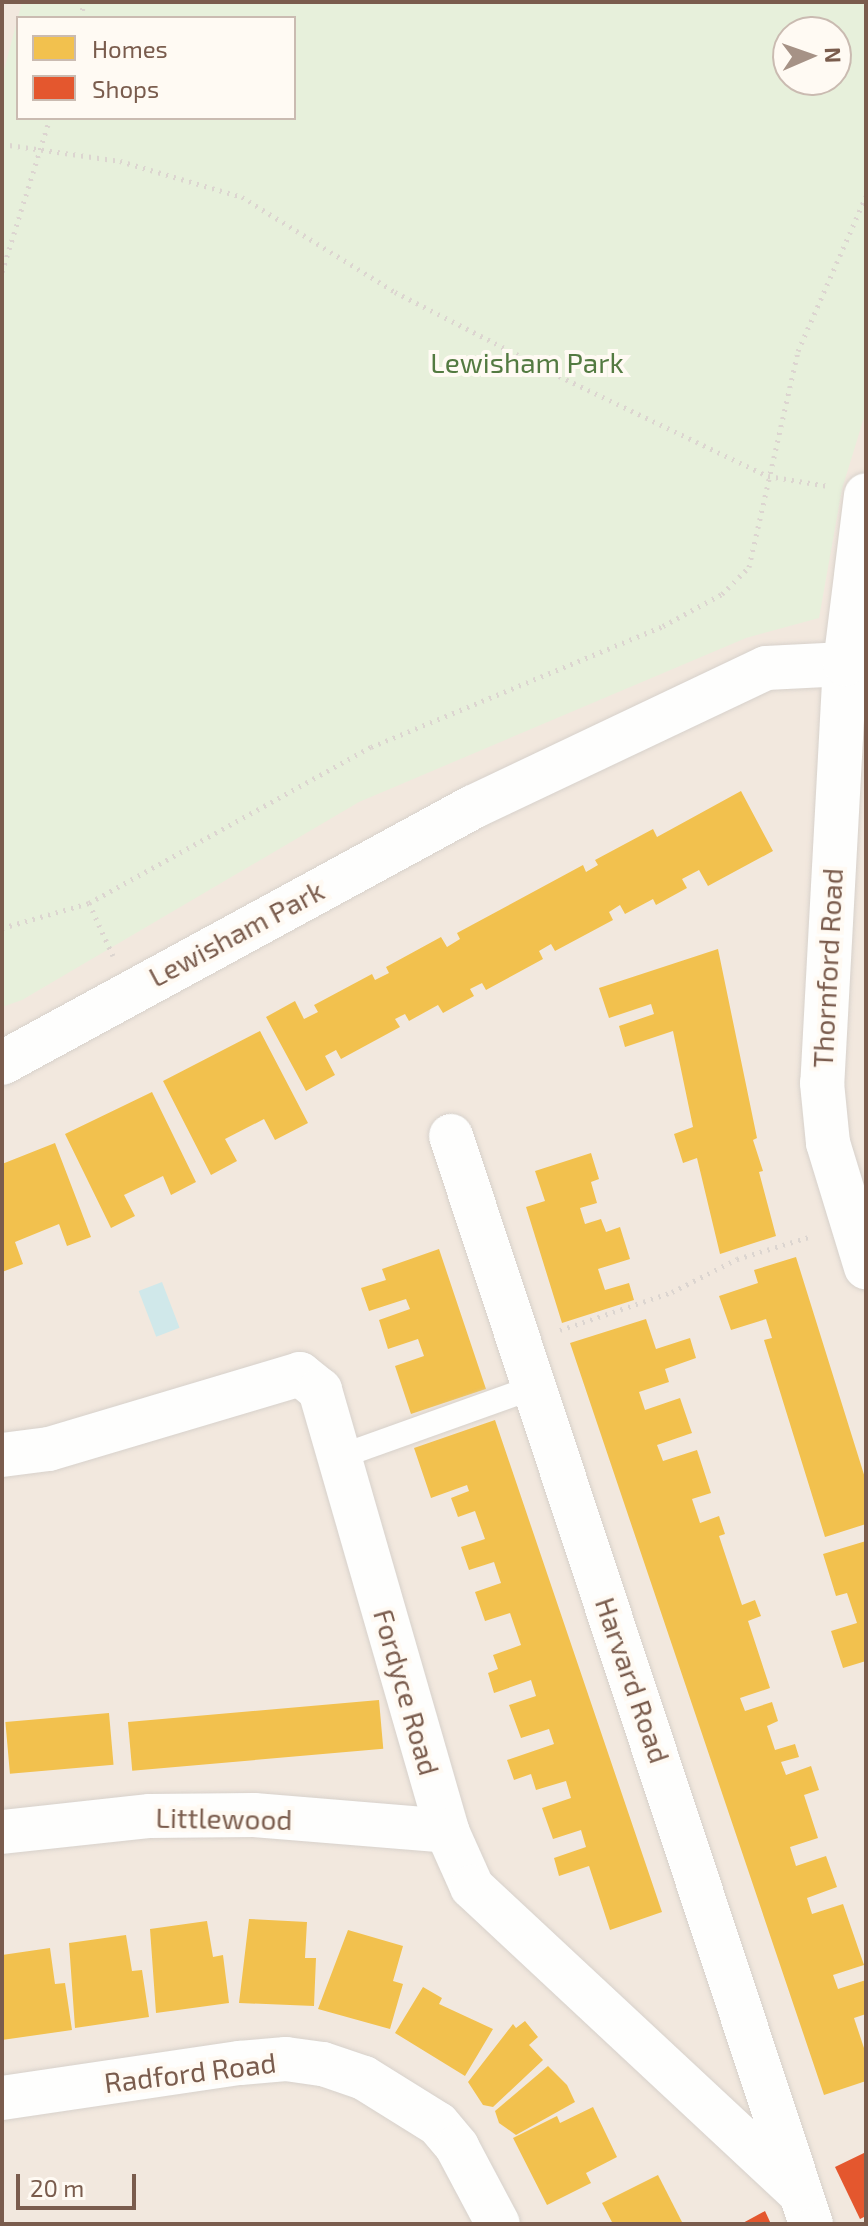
<!DOCTYPE html>
<html>
<head>
<meta charset="utf-8">
<style>
	body { margin:0 }
	#map { position:relative; width:868px; height:2226px; overflow:hidden; background:#f9f5f0; font-family:"Exo 2",sans-serif }
	div>[style] { position:absolute }
	.residential>* { inset:0; background:#f2e8de }
	.green>* { inset:0; background:#e7f0db }
	.water>* { inset:0; background:#d0e8ea; transform-origin:0 0 }
	.homes>* { inset:0; background:#f2c14e; transform-origin:0 0 }
	.shops>* { inset:0; background:#e4572e }
	.path>* { height:5px; margin-top:-2.5px; transform-origin:0; background:repeating-linear-gradient(90deg,#dcd5d0 0 2px,transparent 0 8px) }
	.roads { filter:drop-shadow(0 0 2px #d7d1cb) drop-shadow(0 0 2px #d7d1cb) }
	.service>* { height:24px; margin:-12px; padding:0 12px; transform-origin:12px; border-radius:12px; background:#fefefd }
	.minor>* { height:44px; margin:-22px; padding:0 22px; transform-origin:22px; border-radius:22px; background:#fefefd }
	span { translate:-50% -50%; white-space:nowrap; text-align:center; line-height:1.15; -webkit-text-stroke:8px #fffaf3; paint-order:stroke }
	.park-label { font-size:28px; color:#537a41 }
	.street-label { font-size:28px; color:#7a5c4d }
	.frame { position:absolute; inset:0; border:4px solid #7a5c4d; pointer-events:none }
	.legend { position:absolute; left:16px; top:16px; width:280px; height:104px; box-sizing:border-box; background:#fffaf3; border:2px solid #cabbb1; margin:0; padding:10px 14px; list-style:none; font-size:24px; color:#7a5c4d }
	.legend li { display:flex; align-items:center; gap:16px; height:40px }
	.legend b { width:40px; border:2px solid #cabbb1 }
	.north { position:absolute; left:772px; top:16px; width:80px; height:80px; box-sizing:border-box; background:#fffaf3; border:2px solid #cabbb1; border-radius:50%; rotate:88deg; font-size:22px; font-weight:700; line-height:32px; text-align:center; color:#7a5c4d }
	.north::after { content:''; display:block; margin:auto; width:28px; height:36px; background:#a69286; clip-path:polygon(50% 0,100% 100%,50% 72%,0 100%) }
	.scale { position:absolute; left:16px; top:2174px; width:120px; height:36px; box-sizing:border-box; border:4px solid #7a5c4d; border-top:0; padding-left:10px; font-size:24px; line-height:28px; white-space:nowrap; color:#7a5c4d; -webkit-text-stroke:6px #fffaf3; paint-order:stroke }
</style>
</head>
<body>
<div id="map">
	<div class="residential">
		<div style="clip-path:polygon(evenodd,2px 2px,866px 2px,866px 2224px,2px 2224px,2px 2px,18px 18px,294px 18px,294px 118px,18px 118px,18px 18px,2px 2px,788px 32px,836px 32px,836px 80px,788px 80px,788px 32px)"></div>
	</div>
	<div class="green">
		<div style="clip-path:polygon(evenodd,22px 2px,866px 2px,866px 411px,842px 489px,819px 618px,746px 638px,359px 802px,22px 1000px,2px 1007px,2px 78px,22px 2px,18px 18px,294px 18px,294px 118px,18px 118px,18px 18px,22px 2px,788px 32px,836px 32px,836px 80px,788px 80px,788px 32px)"></div>
	</div>
	<div class="water">
		<div style="left:162px;top:1282px;width:49px;height:25px;rotate:69deg"></div>
	</div>
	<div class="homes">
		<div style="clip-path:polygon(741px 791px,773px 851px,708px 886px,699px 870px,682px 879px,687px 888px,656px 905px,653px 899px,625px 914px,620px 905px,609px 912px,613px 920px,555px 951px,551px 944px,539px 951px,543px 959px,486px 990px,482px 983px,470px 989px,474px 996px,443px 1013px,438px 1005px,409px 1021px,405px 1014px,395px 1019px,400px 1027px,341px 1059px,336px 1050px,325px 1056px,335px 1075px,306px 1091px,266px 1017px,295px 1001px,304px 1019px,318px 1012px,314px 1005px,372px 974px,375px 980px,389px 973px,386px 967px,441px 937px,447px 947px,460px 939px,457px 933px,583px 865px,586px 872px,598px 865px,595px 860px,653px 829px,657px 837px)"></div>
		<div style="clip-path:polygon(718px 949px,757px 1138px,753px 1140px,763px 1171px,759px 1172px,776px 1236px,720px 1254px,697px 1158px,683px 1163px,674px 1134px,693px 1127px,673px 1031px,625px 1047px,619px 1026px,654px 1014px,651px 1004px,609px 1018px,599px 988px)"></div>
		<div style="clip-path:polygon(260px 1031px,308px 1123px,275px 1140px,264px 1119px,225px 1139px,237px 1161px,211px 1175px,163px 1081px)"></div>
		<div style="clip-path:polygon(152px 1092px,196px 1182px,171px 1195px,163px 1176px,124px 1195px,135px 1216px,111px 1228px,65px 1134px)"></div>
		<div style="clip-path:polygon(55px 1143px,91px 1237px,67px 1246px,59px 1224px,15px 1242px,23px 1264px,2px 1272px,2px 1164px)"></div>
		<div style="clip-path:polygon(591px 1153px,599px 1179px,591px 1182px,597px 1203px,580px 1208px,585px 1224px,601px 1219px,606px 1232px,620px 1227px,630px 1259px,598px 1269px,605px 1290px,629px 1283px,634px 1300px,562px 1323px,526px 1207px,545px 1201px,535px 1171px)"></div>
		<div style="clip-path:polygon(439px 1249px,486px 1389px,411px 1414px,395px 1366px,424px 1356px,418px 1339px,388px 1349px,379px 1320px,410px 1309px,406px 1299px,369px 1311px,361px 1288px,386px 1280px,382px 1269px)"></div>
		<div style="clip-path:polygon(796px 1257px,866px 1481px,866px 1524px,825px 1537px,764px 1340px,772px 1338px,766px 1319px,731px 1330px,719px 1296px,758px 1283px,754px 1270px)"></div>
		<div style="clip-path:polygon(646px 1319px,656px 1349px,690px 1338px,696px 1358px,665px 1369px,669px 1382px,639px 1392px,645px 1410px,680px 1398px,692px 1433px,657px 1445px,663px 1461px,697px 1450px,711px 1493px,692px 1499px,700px 1523px,719px 1516px,725px 1534px,719px 1536px,742px 1605px,755px 1600px,761px 1616px,748px 1621px,770px 1688px,740px 1698px,745px 1711px,772px 1702px,778px 1721px,767px 1726px,775px 1750px,795px 1744px,799px 1757px,781px 1762px,786px 1775px,811px 1766px,819px 1790px,804px 1795px,818px 1838px,790px 1847px,796px 1866px,826px 1856px,837px 1887px,807px 1898px,812px 1914px,843px 1904px,864px 1965px,833px 1975px,838px 1989px,866px 1980px,866px 2014px,854px 2018px,866px 2054px,866px 2081px,824px 2095px,570px 1343px)"></div>
		<div style="clip-path:polygon(495px 1420px,662px 1912px,610px 1930px,589px 1866px,559px 1876px,554px 1858px,586px 1847px,581px 1830px,553px 1839px,542px 1808px,571px 1798px,566px 1781px,536px 1790px,531px 1774px,514px 1780px,507px 1760px,554px 1744px,549px 1729px,521px 1738px,509px 1705px,536px 1696px,531px 1680px,494px 1693px,488px 1673px,498px 1669px,493px 1655px,521px 1645px,510px 1613px,485px 1621px,475px 1592px,501px 1583px,494px 1562px,469px 1570px,461px 1547px,485px 1539px,475px 1511px,458px 1517px,451px 1498px,469px 1491px,467px 1485px,431px 1498px,414px 1448px)"></div>
		<div style="clip-path:polygon(866px 1541px,866px 1661px,843px 1668px,831px 1631px,857px 1623px,847px 1593px,836px 1596px,823px 1554px)"></div>
		<div style="left:379px;top:1700px;width:49px;height:252px;rotate:85deg"></div>
		<div style="left:109px;top:1713px;width:52px;height:104px;rotate:85deg"></div>
		<div style="clip-path:polygon(249px 1919px,307px 1922px,305px 1958px,316px 1958px,314px 2006px,239px 2003px)"></div>
		<div style="clip-path:polygon(207px 1921px,213px 1957px,223px 1955px,229px 2003px,156px 2013px,150px 1929px)"></div>
		<div style="clip-path:polygon(348px 1930px,403px 1946px,393px 1981px,403px 1984px,390px 2029px,318px 2009px)"></div>
		<div style="clip-path:polygon(126px 1935px,132px 1971px,142px 1970px,149px 2017px,75px 2028px,69px 1943px)"></div>
		<div style="clip-path:polygon(50px 1948px,55px 1984px,65px 1983px,72px 2030px,2px 2040px,2px 1955px)"></div>
		<div style="clip-path:polygon(423px 1987px,442px 1998px,439px 2004px,493px 2029px,465px 2076px,395px 2033px)"></div>
		<div style="clip-path:polygon(525px 2021px,538px 2037px,529px 2045px,543px 2060px,493px 2107px,483px 2105px,468px 2082px,513px 2024px,516px 2028px)"></div>
		<div style="clip-path:polygon(548px 2066px,567px 2085px,575px 2102px,516px 2135px,499px 2123px,495px 2111px)"></div>
		<div style="clip-path:polygon(593px 2107px,617px 2157px,586px 2173px,591px 2183px,547px 2205px,513px 2138px,557px 2116px,560px 2123px)"></div>
		<div style="clip-path:polygon(658px 2175px,683px 2224px,613px 2224px,602px 2203px)"></div>
	</div>
	<div class="shops">
		<div style="clip-path:polygon(866px 2152px,866px 2216px,860px 2219px,835px 2167px)"></div>
		<div style="clip-path:polygon(765px 2211px,771px 2224px,741px 2224px)"></div>
	</div>
	<div class="path">
		<div style="left:82px;top:18px;width:16px;rotate:-86deg"></div>
		<div style="left:2px;top:144px;width:119px;rotate:8.2deg"></div>
		<div style="left:120px;top:161px;width:127px;rotate:16.4deg"></div>
		<div style="left:242px;top:197px;width:180px;rotate:31.8deg"></div>
		<div style="left:395px;top:292px;width:184px;rotate:27.1deg"></div>
		<div style="left:559px;top:376px;width:232px;rotate:25.6deg"></div>
		<div style="left:768px;top:476px;width:61px;rotate:9.5deg"></div>
		<div style="left:2px;top:272px;width:161px;rotate:-72.7deg"></div>
		<div style="left:89px;top:903px;width:58px;rotate:65.6deg"></div>
		<div style="left:2px;top:928px;width:91px;rotate:-16deg"></div>
		<div style="left:89px;top:903px;width:322px;rotate:-29deg"></div>
		<div style="left:371px;top:747px;width:316px;rotate:-22.5deg"></div>
		<div style="left:663px;top:626px;width:67px;rotate:-28.5deg"></div>
		<div style="left:722px;top:594px;width:38px;rotate:-45deg"></div>
		<div style="left:749px;top:567px;width:221px;rotate:-77.2deg"></div>
		<div style="left:798px;top:351px;width:169px;rotate:-66.3deg"></div>
		<div style="left:560px;top:1330px;width:118px;rotate:-18.7deg"></div>
		<div style="left:672px;top:1292px;width:73px;rotate:-26.9deg"></div>
		<div style="left:737px;top:1259px;width:78px;rotate:-17deg"></div>
	</div>
	<div class="roads">
		<div class="service">
			<div style="left:339px;top:1457px;width:208px;rotate:-19.7deg"></div>
		</div>
		<div class="minor">
			<div style="left:866px;top:671px;width:22px;rotate:-162deg"></div>
			<div style="left:845px;top:664px;width:420px;rotate:93.1deg"></div>
			<div style="left:822px;top:1083px;width:60px;rotate:84.3deg"></div>
			<div style="left:828px;top:1143px;width:130px;rotate:73deg"></div>
			<div style="left:2px;top:1063px;width:536px;rotate:-28.53deg"></div>
			<div style="left:473px;top:807px;width:324px;rotate:-25.4deg"></div>
			<div style="left:766px;top:668px;width:79px;rotate:-2.9deg"></div>
			<div style="left:845px;top:664px;width:170px;rotate:-82.9deg"></div>
			<div style="left:451px;top:1136px;width:1146px;rotate:71.69deg"></div>
			<div style="left:2px;top:1455px;width:47px;rotate:-7.3deg"></div>
			<div style="left:49px;top:1449px;width:262px;rotate:-16.6deg"></div>
			<div style="left:300px;top:1374px;width:26px;rotate:39deg"></div>
			<div style="left:320px;top:1390px;width:459px;rotate:73.9deg"></div>
			<div style="left:447px;top:1831px;width:61px;rotate:65.9deg"></div>
			<div style="left:472px;top:1887px;width:444px;rotate:43deg"></div>
			<div style="left:2px;top:1832px;width:149px;rotate:-6.2deg"></div>
			<div style="left:150px;top:1816px;width:104px;rotate:-0.6deg"></div>
			<div style="left:254px;top:1815px;width:194px;rotate:4.7deg"></div>
			<div style="left:2px;top:2098px;width:241px;rotate:-8.4deg"></div>
			<div style="left:240px;top:2063px;width:46px;rotate:-5deg"></div>
			<div style="left:286px;top:2059px;width:37px;rotate:8deg"></div>
			<div style="left:323px;top:2064px;width:43px;rotate:18.9deg"></div>
			<div style="left:364px;top:2078px;width:87px;rotate:31.9deg"></div>
			<div style="left:438px;top:2124px;width:30px;rotate:50deg"></div>
			<div style="left:457px;top:2147px;width:87px;rotate:62deg"></div>
		</div>
	</div>
	<div class="park-label">
		<span style="left:527px;top:362px">Lewisham Park</span>
	</div>
	<div class="street-label">
		<span style="left:236px;top:933px;rotate:-28deg">Lewisham Park</span>
		<span style="left:827px;top:968px;rotate:-87deg">Thornford Road</span>
		<span style="left:633px;top:1680px;rotate:71deg">Harvard Road</span>
		<span style="left:407px;top:1692px;rotate:74deg">Fordyce Road</span>
		<span style="left:224px;top:1818px;rotate:1deg">Littlewood</span>
		<span style="left:190px;top:2072px;rotate:-7deg">Radford Road</span>
	</div>
	<div class="frame"></div>
	<ul class="legend">
	<li><b style="height:22px;background:#f2c14e"></b>Homes</li>
	<li><b style="height:22px;background:#e4572e"></b>Shops</li>
	</ul>
	<div class="north">N</div>
	<div class="scale">20 m</div>
</div>
</body>
</html>
